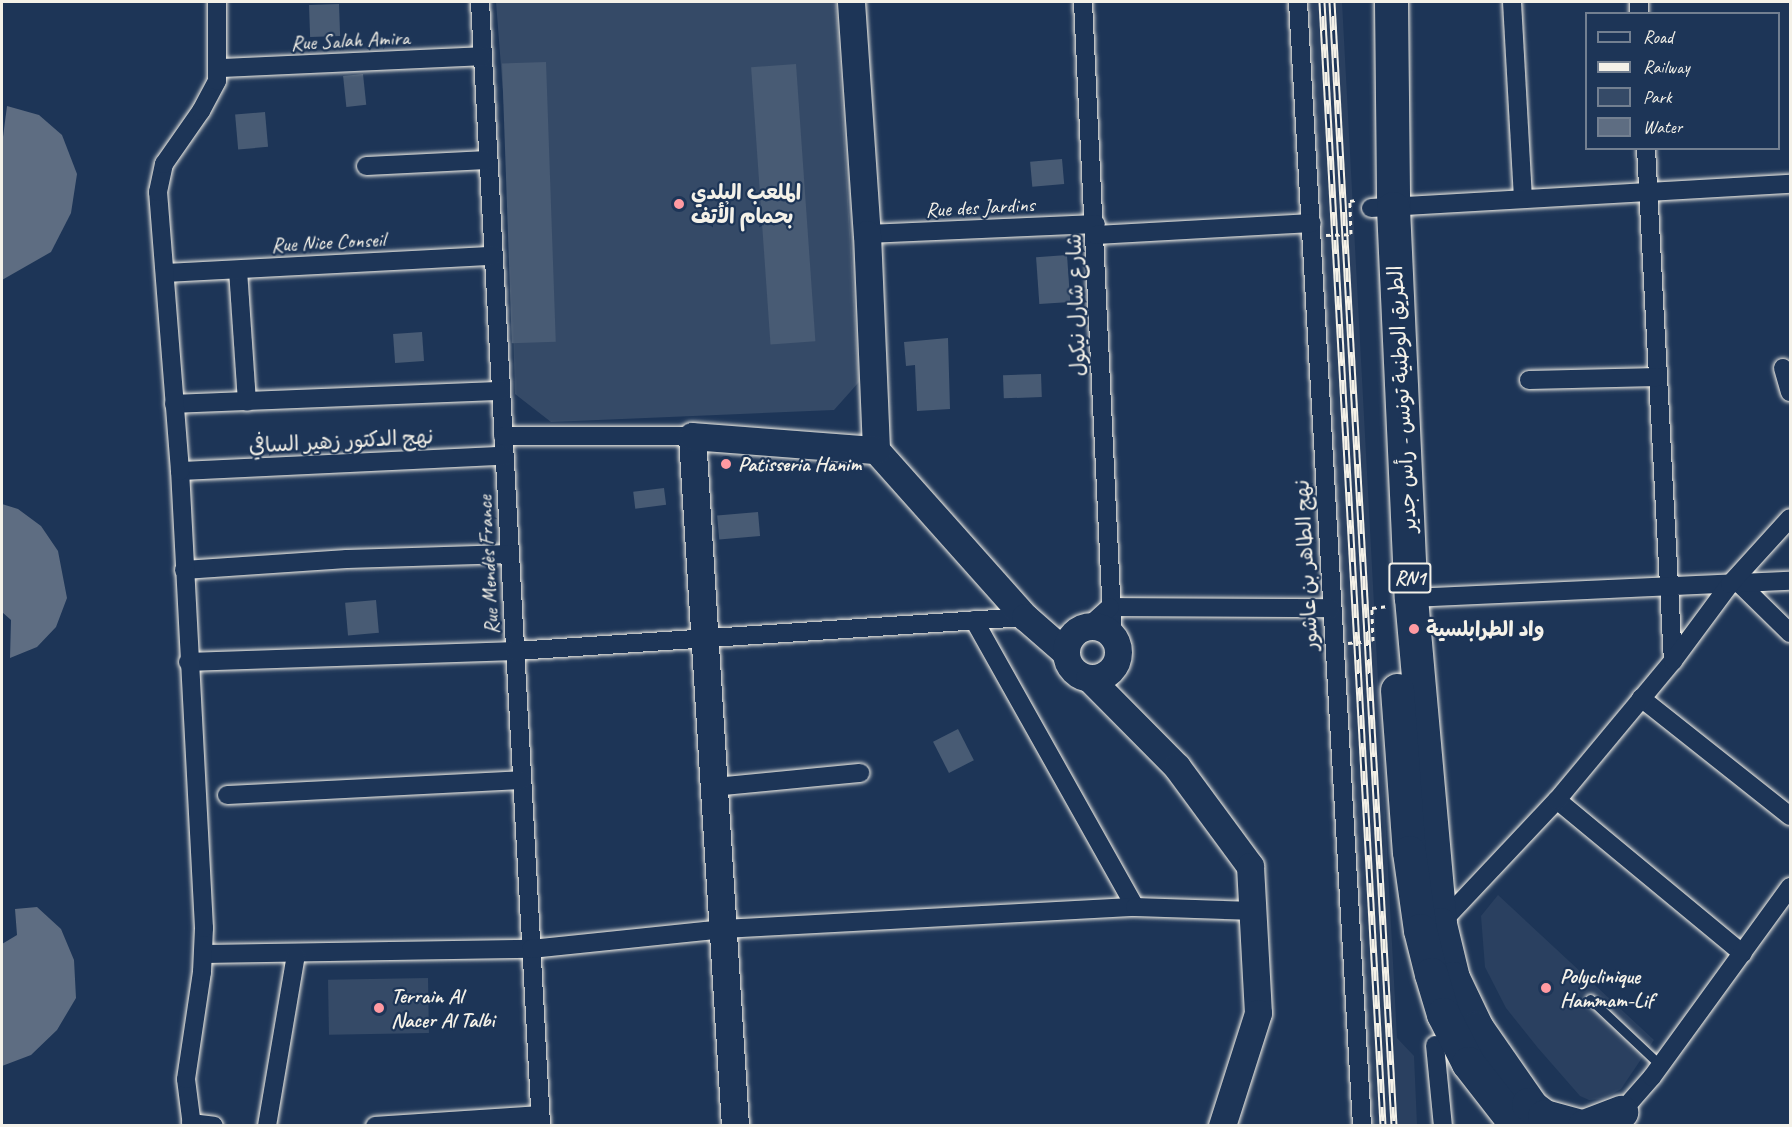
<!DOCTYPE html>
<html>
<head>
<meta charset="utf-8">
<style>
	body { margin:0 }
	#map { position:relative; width:1792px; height:1127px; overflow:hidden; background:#1d3557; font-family:Caveat,"Playpen Sans Arabic",sans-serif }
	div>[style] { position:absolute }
	.built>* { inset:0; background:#2a4060 }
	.green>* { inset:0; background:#354a67; transform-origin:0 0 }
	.water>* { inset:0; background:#5e6d82 }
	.building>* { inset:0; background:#485b74; transform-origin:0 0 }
	.path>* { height:3px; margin-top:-1.5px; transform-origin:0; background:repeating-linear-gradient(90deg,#f4f1e8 0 4.5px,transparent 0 9px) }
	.roads { filter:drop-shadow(0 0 2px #f4f1e8) drop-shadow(0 0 2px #f4f1e8) }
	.lane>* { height:9px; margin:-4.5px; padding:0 4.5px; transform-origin:4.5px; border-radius:4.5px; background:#1d3557 }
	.street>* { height:18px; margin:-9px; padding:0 9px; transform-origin:9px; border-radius:9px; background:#1d3557 }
	.secondary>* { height:27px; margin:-13.5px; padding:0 13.5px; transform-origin:13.5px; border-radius:13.5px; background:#1d3557 }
	.secondary>.ring { margin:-13.5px; padding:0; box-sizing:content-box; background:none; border:27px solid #1d3557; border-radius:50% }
	.highway>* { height:33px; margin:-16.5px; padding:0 16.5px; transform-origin:16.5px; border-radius:16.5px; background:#1d3557 }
	.rail>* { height:7px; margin-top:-3.5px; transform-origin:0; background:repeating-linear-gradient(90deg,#1d3557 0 14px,#f4f1e8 0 28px); box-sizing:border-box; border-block:2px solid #f4f1e8 }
	.path-bridge>* { height:3px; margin-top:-1.5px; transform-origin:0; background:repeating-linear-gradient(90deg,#f4f1e8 0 4.5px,transparent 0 9px) }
	.dots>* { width:16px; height:16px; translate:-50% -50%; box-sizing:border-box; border:3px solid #1d3557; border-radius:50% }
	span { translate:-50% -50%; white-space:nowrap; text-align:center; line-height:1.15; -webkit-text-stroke:4.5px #1d3557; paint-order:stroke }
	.shield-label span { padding:2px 4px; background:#1d3557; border:2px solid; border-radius:4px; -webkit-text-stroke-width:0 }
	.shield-label { font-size:20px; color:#f4f1e8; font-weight:700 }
	.street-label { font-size:21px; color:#f4f1e8 }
	.poi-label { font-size:21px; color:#f4f1e8; font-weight:700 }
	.left { translate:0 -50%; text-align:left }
	.frame { position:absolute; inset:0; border:3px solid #f4f1e8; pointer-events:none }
	.legend { position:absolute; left:1585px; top:12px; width:195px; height:138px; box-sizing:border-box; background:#1d3557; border:2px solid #738091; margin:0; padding:8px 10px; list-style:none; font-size:18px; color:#f4f1e8 }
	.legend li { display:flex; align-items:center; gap:12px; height:30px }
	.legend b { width:30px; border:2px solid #738091 }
</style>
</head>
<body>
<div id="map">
	<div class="built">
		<div style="clip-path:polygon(1309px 2px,1342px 2px,1397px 1038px,1414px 1056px,1417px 1125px,1369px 1125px)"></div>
		<div style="clip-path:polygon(1498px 895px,1654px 1040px,1621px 1089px,1604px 1099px,1589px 1100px,1580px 1096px,1538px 1048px,1506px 1008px,1485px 967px,1481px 916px)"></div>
	</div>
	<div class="green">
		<div style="clip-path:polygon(496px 2px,836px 2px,859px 382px,834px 410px,551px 422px,515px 394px,508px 157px)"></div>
		<div style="left:428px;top:978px;width:55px;height:100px;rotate:89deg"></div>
	</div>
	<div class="water">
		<div style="clip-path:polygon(7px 106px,39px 115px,62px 135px,77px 174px,71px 213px,51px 252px,2px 280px,2px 145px)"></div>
		<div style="clip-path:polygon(2px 504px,18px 509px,41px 526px,58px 551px,67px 598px,56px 627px,37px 647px,10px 658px,11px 620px,2px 612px)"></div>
		<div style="clip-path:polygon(37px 907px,61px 929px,74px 960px,76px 998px,57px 1030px,31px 1055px,2px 1066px,2px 944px,17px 935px,15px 909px)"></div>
	</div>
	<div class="building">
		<div style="left:339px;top:4px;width:32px;height:30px;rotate:88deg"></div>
		<div style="left:546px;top:62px;width:280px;height:44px;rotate:88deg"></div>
		<div style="left:796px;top:64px;width:278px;height:45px;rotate:86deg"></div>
		<div style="left:363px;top:74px;width:31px;height:20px;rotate:84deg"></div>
		<div style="left:265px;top:112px;width:35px;height:30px;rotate:85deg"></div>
		<div style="left:1062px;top:159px;width:25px;height:32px;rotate:85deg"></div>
		<div style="left:1067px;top:255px;width:47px;height:31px;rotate:86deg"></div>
		<div style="left:422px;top:332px;width:29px;height:29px;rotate:86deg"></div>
		<div style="clip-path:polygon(948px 338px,950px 409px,917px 411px,915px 365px,906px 366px,904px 342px)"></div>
		<div style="left:1041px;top:374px;width:23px;height:38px;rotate:88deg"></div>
		<div style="left:664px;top:488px;width:17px;height:31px;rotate:83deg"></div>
		<div style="left:758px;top:512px;width:24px;height:41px;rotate:85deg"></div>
		<div style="left:376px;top:600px;width:33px;height:31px;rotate:85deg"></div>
		<div style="left:958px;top:729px;width:35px;height:28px;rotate:63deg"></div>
	</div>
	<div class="path">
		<div style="left:1351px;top:234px;width:33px;rotate:-92deg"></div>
		<div style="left:1350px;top:201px;width:6px;rotate:-9deg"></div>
		<div style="left:1373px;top:641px;width:33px;rotate:-92deg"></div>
		<div style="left:1372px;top:608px;width:16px;rotate:-7deg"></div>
	</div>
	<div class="roads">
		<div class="lane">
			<div style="left:1590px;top:999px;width:96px;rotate:43.3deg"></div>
		</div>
		<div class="street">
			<div style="left:480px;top:2px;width:1126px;rotate:86.89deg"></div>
			<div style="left:1083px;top:2px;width:636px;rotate:87.3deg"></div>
			<div style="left:1298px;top:2px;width:1126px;rotate:86.74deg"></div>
			<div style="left:1512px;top:2px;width:195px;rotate:86.8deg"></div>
			<div style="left:1639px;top:2px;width:12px;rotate:90deg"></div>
			<div style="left:220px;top:68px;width:263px;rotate:-2.6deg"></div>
			<div style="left:1646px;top:148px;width:514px;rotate:86.99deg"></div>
			<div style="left:366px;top:166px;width:122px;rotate:-2.8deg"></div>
			<div style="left:1371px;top:208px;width:420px;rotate:-3.3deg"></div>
			<div style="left:867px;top:234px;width:229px;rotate:-2.5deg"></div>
			<div style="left:1096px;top:235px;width:216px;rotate:-3.2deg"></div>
			<div style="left:238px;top:270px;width:132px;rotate:86.1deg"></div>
			<div style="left:165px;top:273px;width:329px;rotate:-3deg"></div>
			<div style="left:1783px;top:368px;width:25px;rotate:74deg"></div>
			<div style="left:1529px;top:380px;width:129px;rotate:-1.3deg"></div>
			<div style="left:174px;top:404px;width:327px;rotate:-2.3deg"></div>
			<div style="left:503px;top:436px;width:189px"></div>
			<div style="left:180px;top:471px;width:324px;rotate:-2.7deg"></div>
			<div style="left:184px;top:570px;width:163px;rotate:-3.9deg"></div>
			<div style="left:347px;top:559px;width:163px;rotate:-1.8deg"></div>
			<div style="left:1740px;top:584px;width:70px;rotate:44.4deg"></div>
			<div style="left:1411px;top:598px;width:379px;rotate:-2.6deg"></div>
			<div style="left:1110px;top:607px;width:221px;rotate:0.3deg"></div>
			<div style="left:974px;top:620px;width:329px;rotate:60.7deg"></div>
			<div style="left:1089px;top:626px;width:28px;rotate:-42deg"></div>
			<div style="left:188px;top:662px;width:327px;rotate:-1.9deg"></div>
			<div style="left:515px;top:651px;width:511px;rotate:-3.81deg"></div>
			<div style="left:1641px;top:698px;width:190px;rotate:38.4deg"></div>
			<div style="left:714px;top:787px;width:147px;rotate:-5.5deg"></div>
			<div style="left:227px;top:795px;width:295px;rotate:-2.9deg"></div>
			<div style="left:1557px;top:800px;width:241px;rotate:39.6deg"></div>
			<div style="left:1440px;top:924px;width:170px;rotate:-46.7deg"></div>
			<div style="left:1557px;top:800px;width:181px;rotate:-50.2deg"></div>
			<div style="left:1673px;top:661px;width:96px;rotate:-53.5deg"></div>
			<div style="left:1730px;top:584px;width:89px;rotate:-47.7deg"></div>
			<div style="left:204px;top:954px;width:327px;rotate:-0.9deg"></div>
			<div style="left:531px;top:949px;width:193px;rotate:-5.9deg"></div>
			<div style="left:723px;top:929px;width:413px;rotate:-3.1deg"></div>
			<div style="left:1135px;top:907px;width:120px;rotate:1.9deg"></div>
			<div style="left:1435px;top:1045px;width:81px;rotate:84.4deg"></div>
			<div style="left:1616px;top:1118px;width:55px;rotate:-48.7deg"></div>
			<div style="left:1652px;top:1077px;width:235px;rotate:-54deg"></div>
			<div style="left:191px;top:1123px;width:23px;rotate:7deg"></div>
			<div style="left:192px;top:1126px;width:47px;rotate:-97.3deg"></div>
			<div style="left:186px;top:1079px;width:108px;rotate:-81.5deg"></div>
			<div style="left:202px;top:972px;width:44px;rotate:-87.4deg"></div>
			<div style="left:204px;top:928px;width:458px;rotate:-93deg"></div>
			<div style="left:180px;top:471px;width:280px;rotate:-94.5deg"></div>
			<div style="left:158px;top:192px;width:29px;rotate:-78deg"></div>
			<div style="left:164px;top:164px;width:65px;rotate:-55.1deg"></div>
			<div style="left:201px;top:111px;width:34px;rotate:-62deg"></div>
			<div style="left:217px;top:81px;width:79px;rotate:-90deg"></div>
			<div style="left:267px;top:1126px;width:173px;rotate:-80.4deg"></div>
			<div style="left:375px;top:1126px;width:165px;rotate:-3.8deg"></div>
		</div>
		<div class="secondary">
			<div style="left:851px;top:2px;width:233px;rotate:86.1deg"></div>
			<div style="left:867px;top:234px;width:216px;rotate:87.6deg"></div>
			<div style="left:876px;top:450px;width:224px;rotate:48.3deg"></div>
			<div style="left:1025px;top:617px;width:53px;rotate:41.2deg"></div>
			<div class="ring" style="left:1066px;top:626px;width:25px;height:25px"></div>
			<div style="left:1089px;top:678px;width:125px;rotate:45.3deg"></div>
			<div style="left:1177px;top:767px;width:123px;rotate:53.6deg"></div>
			<div style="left:1250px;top:866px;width:147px;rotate:86.9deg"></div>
			<div style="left:1258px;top:1013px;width:119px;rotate:107.7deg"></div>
			<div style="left:735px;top:1126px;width:691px;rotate:-93.57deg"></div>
			<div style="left:692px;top:436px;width:185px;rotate:4.4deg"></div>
		</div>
		<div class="highway">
			<div style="left:1391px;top:2px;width:206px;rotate:89.4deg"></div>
			<div style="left:1393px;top:208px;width:390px;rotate:87.4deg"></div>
			<div style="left:1411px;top:598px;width:327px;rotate:84.9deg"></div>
			<div style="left:1440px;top:924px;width:56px;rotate:76.5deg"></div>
			<div style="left:1453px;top:978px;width:55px;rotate:64.4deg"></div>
			<div style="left:1477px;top:1028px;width:119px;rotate:55.2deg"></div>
			<div style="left:1397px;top:690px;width:162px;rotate:85.8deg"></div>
			<div style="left:1409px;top:852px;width:79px;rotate:82deg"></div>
			<div style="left:1420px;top:930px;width:45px;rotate:76deg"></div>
			<div style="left:1431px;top:974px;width:42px;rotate:73.3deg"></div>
			<div style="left:1443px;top:1014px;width:55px;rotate:63deg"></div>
			<div style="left:1468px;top:1063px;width:80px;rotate:52.1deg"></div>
			<div style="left:1528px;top:1104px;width:20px;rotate:37deg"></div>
			<div style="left:1544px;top:1116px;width:38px;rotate:15deg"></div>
			<div style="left:1584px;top:1126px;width:40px;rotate:-21deg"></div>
		</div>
	</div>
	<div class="rail">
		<div style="left:1322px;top:2px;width:1126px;rotate:86.89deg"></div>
		<div style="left:1332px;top:2px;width:1126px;rotate:86.84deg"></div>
	</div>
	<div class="path-bridge">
		<div style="left:1326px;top:235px;width:25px;rotate:-2deg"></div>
		<div style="left:1348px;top:643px;width:25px;rotate:-5deg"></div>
	</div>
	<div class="dots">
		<div style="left:679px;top:204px;background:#ff9aa2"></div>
		<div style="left:726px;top:464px;background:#ff9aa2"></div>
		<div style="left:1414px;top:629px;background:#ff9aa2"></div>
		<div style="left:1546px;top:988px;background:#ff9aa2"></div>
		<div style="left:379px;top:1008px;background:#ff9aa2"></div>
	</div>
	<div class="shield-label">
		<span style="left:1410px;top:578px">RN1</span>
	</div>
	<div class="street-label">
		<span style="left:350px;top:40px;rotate:-3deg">Rue Salah Amira</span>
		<span style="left:980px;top:207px;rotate:-3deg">Rue des Jardins</span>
		<span style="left:328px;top:242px;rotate:-3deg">Rue Nice Conseil</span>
		<span style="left:1076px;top:305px;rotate:-92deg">شارع شارل نيكول</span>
		<span style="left:1402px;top:399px;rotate:-93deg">الطريق الوطنية تونس - رأس جدير</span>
		<span style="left:341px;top:441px;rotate:-3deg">نهج الدكتور زهير السافي</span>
		<span style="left:488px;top:565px;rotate:-93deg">Rue Mendès France</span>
		<span style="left:1306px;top:565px;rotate:-93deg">نهج الطاهر بن عاشور</span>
	</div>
	<div class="poi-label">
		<span class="left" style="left:691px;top:204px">الملعب البلدي<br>بحمام الأتف</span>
		<span class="left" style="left:738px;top:464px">Patisseria Hanim</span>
		<span class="left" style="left:1426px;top:629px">واد الطرابلسية</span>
		<span class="left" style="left:1560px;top:988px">Polyclinique<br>Hammam-Lif</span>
		<span class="left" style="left:391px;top:1008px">Terrain Al<br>Nacer Al Talbi</span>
	</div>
	<div class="frame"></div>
	<ul class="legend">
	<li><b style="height:8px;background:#1d3557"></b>Road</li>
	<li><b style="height:8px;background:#f4f1e8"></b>Railway</li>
	<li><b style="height:16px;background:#354a67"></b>Park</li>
	<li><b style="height:16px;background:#5e6d82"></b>Water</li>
	</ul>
</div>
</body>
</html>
